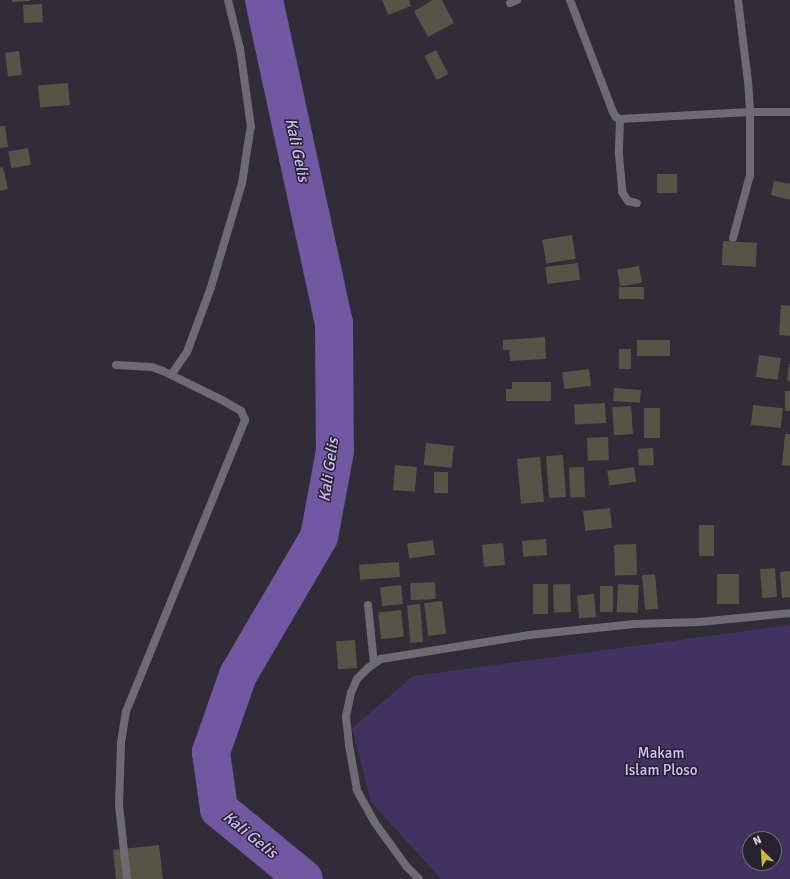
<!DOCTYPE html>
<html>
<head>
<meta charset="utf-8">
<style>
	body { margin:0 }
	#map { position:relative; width:790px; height:879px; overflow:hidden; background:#302c38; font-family:Signika,sans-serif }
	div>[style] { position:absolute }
	.green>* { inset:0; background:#42325f }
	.river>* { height:38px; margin:-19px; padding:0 19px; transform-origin:19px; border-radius:19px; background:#7258a2 }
	.building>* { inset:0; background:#565446; transform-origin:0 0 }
	.street>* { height:8px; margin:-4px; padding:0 4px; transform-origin:4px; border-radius:4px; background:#6e6c72 }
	span { translate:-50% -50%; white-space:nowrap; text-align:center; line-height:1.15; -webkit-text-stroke:3px #26222e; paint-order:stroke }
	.park-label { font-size:15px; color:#d4c1ff }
	.water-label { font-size:16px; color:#cdbaf8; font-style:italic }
	.north { position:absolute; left:742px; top:831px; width:40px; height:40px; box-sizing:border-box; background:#26222e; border:1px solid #706d78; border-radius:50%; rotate:335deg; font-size:11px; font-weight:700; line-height:16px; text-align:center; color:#e0dee6 }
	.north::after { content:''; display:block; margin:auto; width:14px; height:18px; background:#ceb938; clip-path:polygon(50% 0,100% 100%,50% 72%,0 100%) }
</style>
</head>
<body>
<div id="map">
	<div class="green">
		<div style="clip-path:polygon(evenodd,790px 625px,790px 879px,441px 879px,371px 802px,352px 728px,413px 676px,790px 625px,750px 839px,774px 839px,774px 863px,750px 863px,750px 839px)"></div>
	</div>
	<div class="river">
		<div style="left:264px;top:0;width:330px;rotate:77.8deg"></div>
		<div style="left:334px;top:323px;width:128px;rotate:89.6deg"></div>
		<div style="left:335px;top:451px;width:87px;rotate:100.5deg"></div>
		<div style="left:319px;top:537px;width:160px;rotate:120.4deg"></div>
		<div style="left:238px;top:675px;width:82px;rotate:109.3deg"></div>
		<div style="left:211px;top:752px;width:58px;rotate:82deg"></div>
		<div style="left:219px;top:809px;width:110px;rotate:39.5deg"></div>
	</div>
	<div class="building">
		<div style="clip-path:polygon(12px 0,30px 0,30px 1px,12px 2px)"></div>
		<div style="clip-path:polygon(382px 0,409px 0,411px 6px,388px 15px)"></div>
		<div style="clip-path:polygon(433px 0,442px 0,454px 23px,428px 37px,414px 11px)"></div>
		<div style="left:42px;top:4px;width:18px;height:19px;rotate:87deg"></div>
		<div style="left:436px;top:50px;width:27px;height:13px;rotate:63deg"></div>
		<div style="left:19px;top:51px;width:24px;height:14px;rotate:83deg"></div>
		<div style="left:68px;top:83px;width:22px;height:30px;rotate:85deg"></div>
		<div style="clip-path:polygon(0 126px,5px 126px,8px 147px,0 148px)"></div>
		<div style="left:28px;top:148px;width:17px;height:20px;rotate:80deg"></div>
		<div style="clip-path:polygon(3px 167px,8px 189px,0 191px,0 168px)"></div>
		<div style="left:657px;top:174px;width:20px;height:19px"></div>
		<div style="clip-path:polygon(774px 181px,790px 184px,790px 200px,771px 195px)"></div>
		<div style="left:572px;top:235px;width:24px;height:30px;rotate:81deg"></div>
		<div style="left:723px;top:241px;width:34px;height:24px;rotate:3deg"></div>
		<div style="left:578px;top:263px;width:17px;height:33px;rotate:83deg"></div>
		<div style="left:639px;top:266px;width:17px;height:22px;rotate:80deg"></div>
		<div style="left:644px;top:287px;width:12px;height:25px;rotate:90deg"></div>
		<div style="clip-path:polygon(781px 305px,790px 306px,790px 336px,779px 335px)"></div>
		<div style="clip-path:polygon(545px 337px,546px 359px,510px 361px,509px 350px,503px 350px,503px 340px)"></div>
		<div style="left:670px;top:340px;width:16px;height:33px;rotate:90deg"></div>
		<div style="left:619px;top:349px;width:12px;height:20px"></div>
		<div style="left:759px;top:355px;width:22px;height:22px;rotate:8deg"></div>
		<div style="clip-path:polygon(789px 364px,790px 364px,790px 381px,787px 381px)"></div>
		<div style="left:589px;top:369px;width:17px;height:27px;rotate:83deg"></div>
		<div style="clip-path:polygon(512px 382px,551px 382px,551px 401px,506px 401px,506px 389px,512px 389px)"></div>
		<div style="left:614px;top:388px;width:27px;height:13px;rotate:4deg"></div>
		<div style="left:785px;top:391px;width:5px;height:20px"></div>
		<div style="left:605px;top:403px;width:20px;height:31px;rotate:87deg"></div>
		<div style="left:753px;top:405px;width:30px;height:20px;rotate:6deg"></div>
		<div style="left:631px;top:406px;width:28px;height:19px;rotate:86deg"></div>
		<div style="left:644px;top:408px;width:16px;height:30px"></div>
		<div style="clip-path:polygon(785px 434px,790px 434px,790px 466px,782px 465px)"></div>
		<div style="left:608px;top:437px;width:23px;height:21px;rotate:88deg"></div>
		<div style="left:426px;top:443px;width:28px;height:22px;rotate:6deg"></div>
		<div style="left:653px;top:448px;width:17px;height:15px;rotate:87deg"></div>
		<div style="left:563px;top:455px;width:42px;height:17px;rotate:86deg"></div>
		<div style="left:540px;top:457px;width:45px;height:23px;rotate:85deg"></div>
		<div style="left:395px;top:465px;width:22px;height:25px;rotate:5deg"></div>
		<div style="left:584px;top:467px;width:30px;height:15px;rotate:88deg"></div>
		<div style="left:634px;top:467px;width:15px;height:27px;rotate:82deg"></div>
		<div style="left:448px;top:472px;width:21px;height:14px;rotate:90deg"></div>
		<div style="left:610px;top:508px;width:20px;height:27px;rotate:84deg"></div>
		<div style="left:699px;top:525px;width:15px;height:31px"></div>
		<div style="left:546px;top:539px;width:16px;height:24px;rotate:86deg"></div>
		<div style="left:433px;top:540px;width:15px;height:26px;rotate:82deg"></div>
		<div style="left:503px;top:543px;width:22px;height:21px;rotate:85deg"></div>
		<div style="left:636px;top:544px;width:31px;height:22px;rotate:88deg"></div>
		<div style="left:399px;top:562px;width:15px;height:40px;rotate:86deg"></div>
		<div style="left:775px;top:568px;width:29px;height:15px;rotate:86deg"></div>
		<div style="clip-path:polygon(790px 571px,790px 597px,782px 598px,780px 572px)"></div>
		<div style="left:655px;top:574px;width:35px;height:13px;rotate:85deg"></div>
		<div style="left:717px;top:574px;width:22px;height:30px"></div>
		<div style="left:435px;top:582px;width:17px;height:25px;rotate:87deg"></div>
		<div style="left:533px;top:584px;width:15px;height:30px"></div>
		<div style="left:570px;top:584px;width:28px;height:17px;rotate:88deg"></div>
		<div style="left:618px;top:584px;width:21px;height:28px;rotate:3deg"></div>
		<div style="left:401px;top:585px;width:19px;height:21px;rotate:84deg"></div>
		<div style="left:600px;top:586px;width:13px;height:26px"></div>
		<div style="left:594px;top:594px;width:23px;height:17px;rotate:85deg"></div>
		<div style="left:442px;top:601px;width:33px;height:18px;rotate:83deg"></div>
		<div style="left:420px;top:604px;width:38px;height:13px;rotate:85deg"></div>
		<div style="left:401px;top:610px;width:27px;height:23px;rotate:84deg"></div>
		<div style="left:355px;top:640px;width:28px;height:19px;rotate:86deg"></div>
		<div style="clip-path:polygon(159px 845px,163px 879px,116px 879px,113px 850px)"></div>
	</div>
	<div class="street">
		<div style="left:570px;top:0;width:120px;rotate:69deg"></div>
		<div style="left:613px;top:112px;width:6px;rotate:59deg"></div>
		<div style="left:616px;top:117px;width:4px;rotate:27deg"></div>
		<div style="left:620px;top:119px;width:130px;rotate:-3.1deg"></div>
		<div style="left:750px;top:112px;width:63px;rotate:90deg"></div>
		<div style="left:750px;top:175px;width:65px;rotate:105.1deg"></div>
		<div style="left:738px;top:0;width:82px;rotate:83deg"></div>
		<div style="left:748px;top:81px;width:31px;rotate:86deg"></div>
		<div style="left:750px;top:112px;width:40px"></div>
		<div style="left:510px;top:3px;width:8px;rotate:-23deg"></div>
		<div style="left:620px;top:119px;width:35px;rotate:92deg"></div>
		<div style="left:619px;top:154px;width:38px;rotate:85deg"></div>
		<div style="left:622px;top:192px;width:11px;rotate:56deg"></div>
		<div style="left:628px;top:201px;width:9px;rotate:13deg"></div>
		<div style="left:116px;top:365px;width:36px;rotate:3deg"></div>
		<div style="left:152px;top:367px;width:12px;rotate:20deg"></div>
		<div style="left:163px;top:371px;width:66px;rotate:26.2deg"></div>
		<div style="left:222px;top:400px;width:22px;rotate:30deg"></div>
		<div style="left:241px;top:411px;width:10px;rotate:66deg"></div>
		<div style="left:245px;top:420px;width:314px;rotate:112.2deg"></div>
		<div style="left:126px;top:711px;width:32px;rotate:99deg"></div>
		<div style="left:121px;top:743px;width:62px;rotate:91.8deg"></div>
		<div style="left:119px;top:805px;width:74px;rotate:83.8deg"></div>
		<div style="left:171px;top:375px;width:28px;rotate:-55deg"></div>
		<div style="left:187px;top:352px;width:69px;rotate:-69.7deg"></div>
		<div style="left:211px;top:287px;width:109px;rotate:-73.4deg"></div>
		<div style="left:242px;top:183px;width:20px;rotate:-81deg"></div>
		<div style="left:245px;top:163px;width:36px;rotate:-81deg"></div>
		<div style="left:251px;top:127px;width:79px;rotate:-98deg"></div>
		<div style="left:240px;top:49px;width:50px;rotate:-103.8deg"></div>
		<div style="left:368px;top:605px;width:59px;rotate:84.2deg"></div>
		<div style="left:419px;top:879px;width:17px;rotate:-135deg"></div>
		<div style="left:407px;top:867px;width:54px;rotate:-126deg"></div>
		<div style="left:375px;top:823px;width:38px;rotate:-119deg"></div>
		<div style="left:357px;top:790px;width:46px;rotate:-100.1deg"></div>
		<div style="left:349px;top:745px;width:29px;rotate:-96deg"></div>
		<div style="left:346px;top:716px;width:24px;rotate:-78deg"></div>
		<div style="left:351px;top:693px;width:15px;rotate:-67deg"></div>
		<div style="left:357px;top:679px;width:16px;rotate:-45deg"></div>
		<div style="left:368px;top:668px;width:16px;rotate:-35deg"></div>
		<div style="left:381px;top:659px;width:150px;rotate:-9.2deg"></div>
		<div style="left:529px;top:635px;width:106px;rotate:-6deg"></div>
		<div style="left:634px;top:624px;width:65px;rotate:-1.8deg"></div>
		<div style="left:699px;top:622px;width:91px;rotate:-5.6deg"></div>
	</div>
	<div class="park-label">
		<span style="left:661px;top:762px">Makam<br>Islam Ploso</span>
	</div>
	<div class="water-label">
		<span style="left:297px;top:150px;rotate:78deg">Kali Gelis</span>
		<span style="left:329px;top:470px;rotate:-82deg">Kali Gelis</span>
		<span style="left:250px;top:835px;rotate:39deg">Kali Gelis</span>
	</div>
	<div class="north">N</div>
</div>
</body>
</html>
